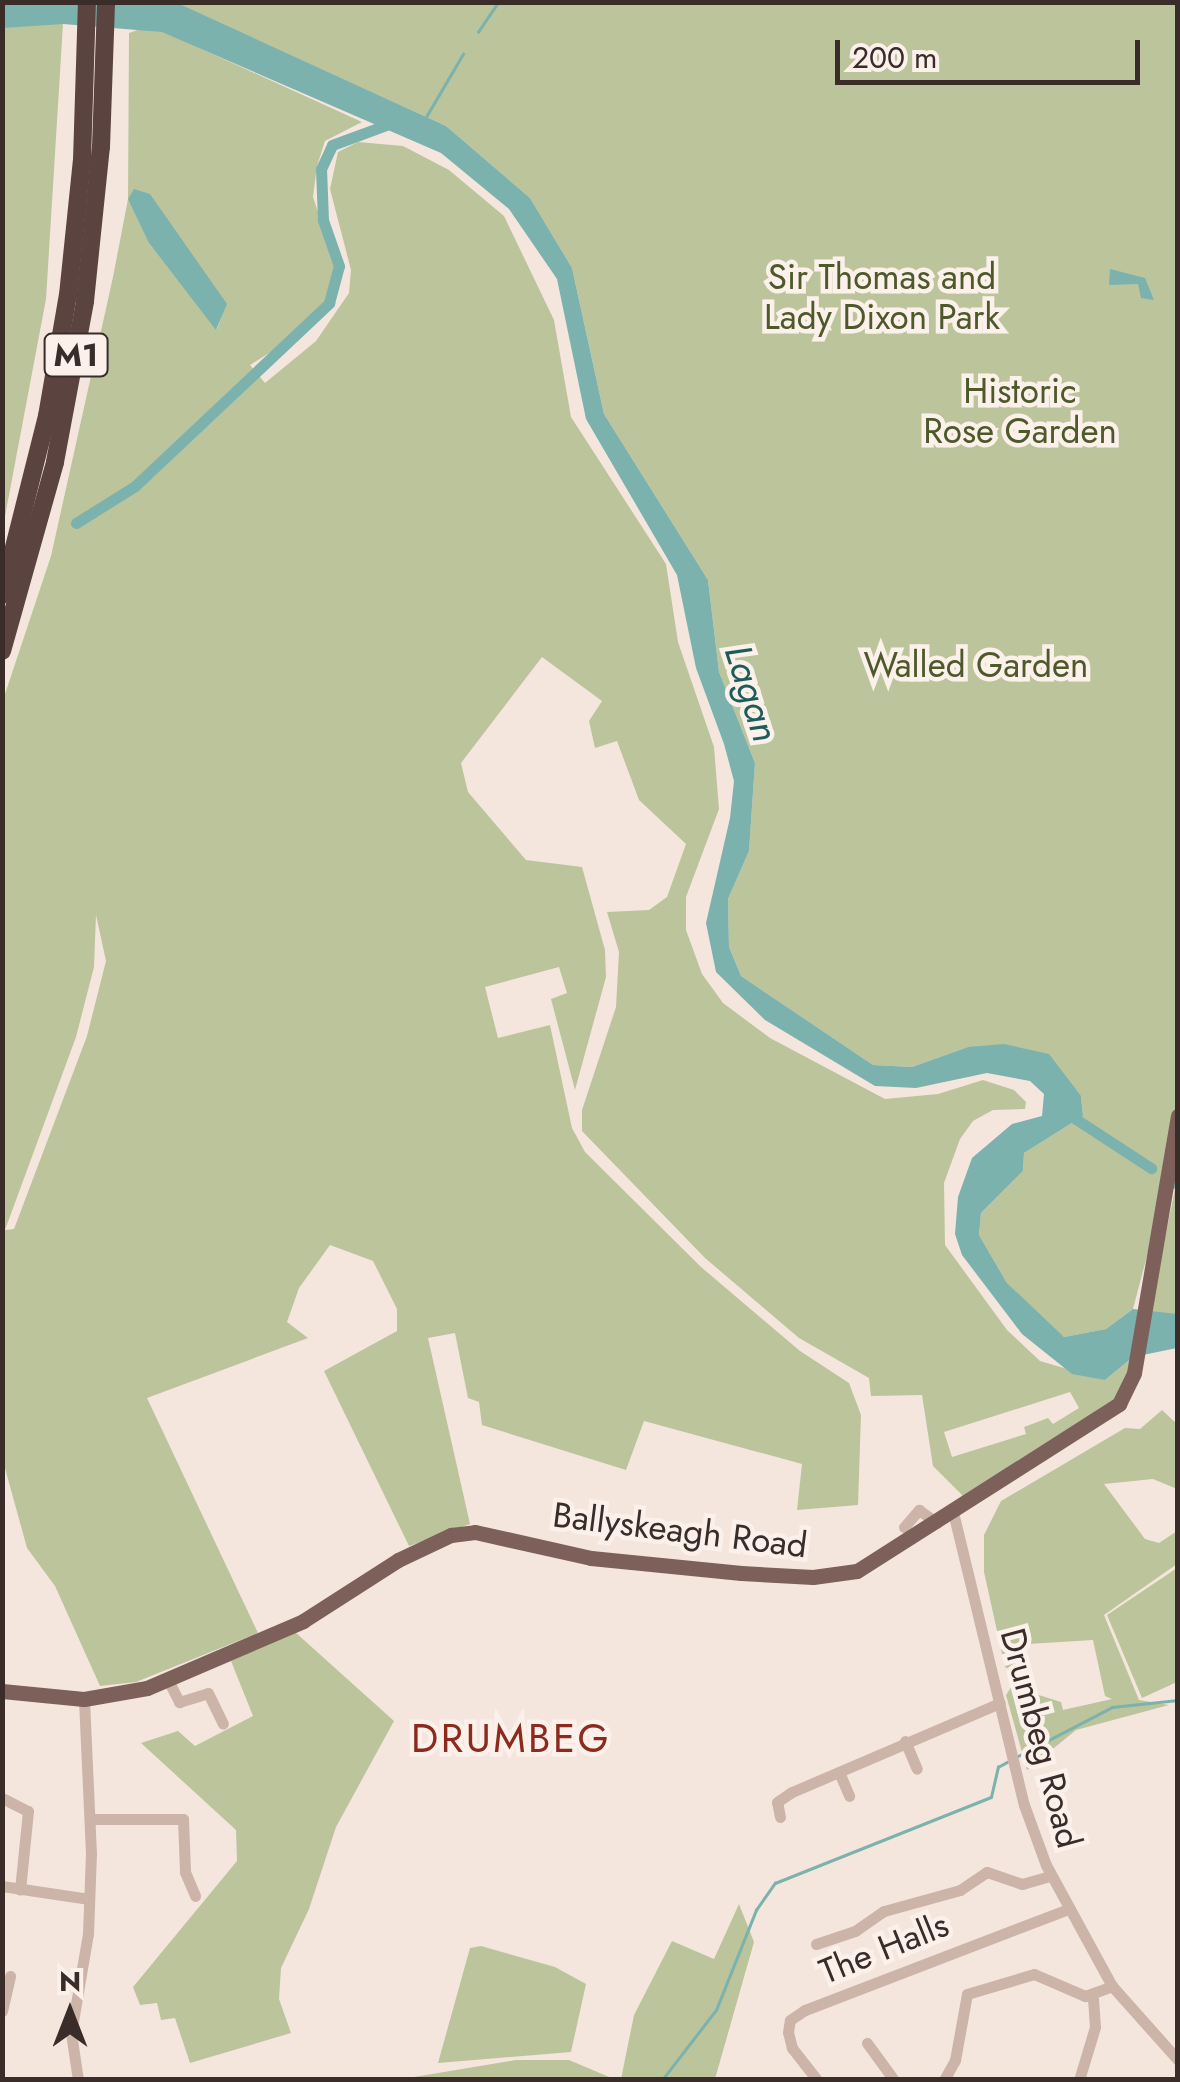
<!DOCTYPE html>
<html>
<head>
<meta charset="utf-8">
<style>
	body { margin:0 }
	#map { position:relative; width:1180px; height:2082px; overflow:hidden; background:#f4e6dd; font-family:Jost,sans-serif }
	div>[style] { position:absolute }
	.green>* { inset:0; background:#bcc49c }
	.water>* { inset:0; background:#7bb2ad }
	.stream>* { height:2.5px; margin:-1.25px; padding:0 1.25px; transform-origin:1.25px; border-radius:1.25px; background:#7bb2ad }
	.canal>* { height:11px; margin:-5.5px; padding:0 5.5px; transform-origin:5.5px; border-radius:5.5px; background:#7bb2ad }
	.minor>* { height:11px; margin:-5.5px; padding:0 5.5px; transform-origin:5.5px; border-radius:5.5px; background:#cdb4a8 }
	.major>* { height:15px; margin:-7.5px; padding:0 7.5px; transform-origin:7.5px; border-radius:7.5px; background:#7c6059 }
	.highway>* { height:18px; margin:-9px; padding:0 9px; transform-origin:9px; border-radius:9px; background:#5b443f }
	span { translate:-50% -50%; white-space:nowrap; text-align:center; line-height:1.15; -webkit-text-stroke:9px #fbf1ea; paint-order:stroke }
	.shield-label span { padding:2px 8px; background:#fbf1ea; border:2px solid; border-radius:8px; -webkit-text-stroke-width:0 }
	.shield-label { font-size:32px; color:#392c29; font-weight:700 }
	.park-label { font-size:35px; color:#4e592b }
	.street-label { font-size:35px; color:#392c29 }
	.water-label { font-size:38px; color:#1c5d59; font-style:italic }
	.quarter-label { font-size:40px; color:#8d291d; letter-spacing:2.5px }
	.frame { position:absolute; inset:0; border:5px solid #392c29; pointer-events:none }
	.north { position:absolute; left:20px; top:1962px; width:100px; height:100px; -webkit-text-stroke:8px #fbf1ea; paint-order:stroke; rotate:0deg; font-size:28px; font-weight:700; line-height:40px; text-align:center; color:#392c29 }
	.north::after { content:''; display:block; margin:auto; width:35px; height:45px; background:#392c29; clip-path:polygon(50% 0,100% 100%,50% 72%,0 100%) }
	.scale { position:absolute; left:835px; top:40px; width:305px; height:45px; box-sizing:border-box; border:5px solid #392c29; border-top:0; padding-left:12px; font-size:30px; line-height:35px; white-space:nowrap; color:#392c29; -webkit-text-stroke:8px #fbf1ea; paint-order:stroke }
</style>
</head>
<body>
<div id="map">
	<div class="green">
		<div style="clip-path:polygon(175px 3px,1177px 3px,1178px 1102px,1164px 1191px,1133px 1309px,1106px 1329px,1064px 1337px,1044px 1322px,1007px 1283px,979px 1235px,981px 1213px,1023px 1171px,1024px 1153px,1083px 1116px,1081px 1096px,968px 1047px,912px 1067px,873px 1065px,741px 976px,729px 947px,728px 899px,749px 851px,755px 763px,719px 672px,708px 580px,604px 414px,572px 268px,530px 198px,446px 126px)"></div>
		<div style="clip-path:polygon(15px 24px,63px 24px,46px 299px,3px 527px,3px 28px)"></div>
		<div style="clip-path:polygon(evenodd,140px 29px,162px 31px,362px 122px,325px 141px,317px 166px,313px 197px,337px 269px,336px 285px,303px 332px,250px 365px,265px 383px,316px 341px,349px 293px,351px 270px,330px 189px,338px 152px,358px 142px,403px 146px,449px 170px,504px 216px,554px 320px,571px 417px,666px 564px,678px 642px,714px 747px,719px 809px,686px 897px,686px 930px,702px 974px,723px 1003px,770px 1038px,885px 1099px,938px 1094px,983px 1080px,1014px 1090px,1026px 1102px,1025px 1109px,993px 1110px,973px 1121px,960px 1139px,944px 1183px,945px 1245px,1007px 1330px,1040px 1361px,1105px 1380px,1133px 1357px,1124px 1393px,966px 1499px,933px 1466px,922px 1395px,871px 1396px,869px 1378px,799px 1338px,705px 1258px,582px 1131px,582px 1110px,616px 1007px,619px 952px,607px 912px,649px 910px,667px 897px,686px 844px,639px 800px,617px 741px,595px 748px,589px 721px,602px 701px,542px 657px,461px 763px,468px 792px,526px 860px,582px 867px,605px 950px,606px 977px,575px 1090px,551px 999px,567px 993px,559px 967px,485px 987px,498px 1038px,550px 1025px,572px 1128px,585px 1152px,701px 1267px,800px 1351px,849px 1383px,861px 1415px,858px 1505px,797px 1510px,802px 1464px,644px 1421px,626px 1470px,482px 1425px,479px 1402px,468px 1398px,455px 1333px,428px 1338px,470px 1524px,409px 1546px,324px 1371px,397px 1331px,397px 1309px,373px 1261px,330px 1245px,299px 1288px,287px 1322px,308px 1338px,147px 1398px,258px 1633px,136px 1682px,100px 1686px,55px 1586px,27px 1548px,3px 1461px,3px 700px,51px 556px,113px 277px,128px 199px,129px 33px,140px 29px,149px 243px,195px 261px,226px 304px,217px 329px,149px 243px,140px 29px,96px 915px,106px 961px,87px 1036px,14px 1229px,5px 1230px,76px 1037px,94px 967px,96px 915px,140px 29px,1070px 1392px,1079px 1408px,1053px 1424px,1048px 1418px,1024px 1427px,1026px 1434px,952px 1457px,944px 1432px,1070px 1392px)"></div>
		<div style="clip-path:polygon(1175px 1189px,1177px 1314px,1165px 1316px,1150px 1311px)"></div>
		<div style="clip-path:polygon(1162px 1410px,1177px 1424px,1177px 1489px,1153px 1479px,1104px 1484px,1145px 1539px,1159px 1543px,1177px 1531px,1177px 1564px,1104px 1615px,1139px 1700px,1169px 1705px,1076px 1730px,1027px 1770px,1006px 1695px,1012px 1686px,1024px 1682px,1026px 1691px,1061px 1702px,1063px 1710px,1112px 1699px,1105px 1696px,1093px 1640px,1012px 1645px,1017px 1673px,1005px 1667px,984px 1572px,984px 1535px,1001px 1501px,1125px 1428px,1140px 1429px)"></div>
		<div style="clip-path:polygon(1177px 1568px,1177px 1682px,1142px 1698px,1107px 1615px)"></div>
		<div style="clip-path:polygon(295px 1632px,394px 1721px,336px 1827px,309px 1909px,281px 1968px,279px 1999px,291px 2033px,190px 2063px,175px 2018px,161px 2020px,157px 2003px,140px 2005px,133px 1987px,237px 1861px,236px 1830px,141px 1743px,178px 1731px,195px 1746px,253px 1716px,231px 1661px)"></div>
		<div style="clip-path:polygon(739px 1904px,754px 1942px,715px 2079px,621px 2079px,634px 2015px,672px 1941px,714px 1959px)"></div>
		<div style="clip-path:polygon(481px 1946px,555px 1967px,586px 1984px,571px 2052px,438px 2063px,470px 1948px)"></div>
		<div style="clip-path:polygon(516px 2060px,569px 2060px,614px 2079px,402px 2079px)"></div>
	</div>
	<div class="water">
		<div style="clip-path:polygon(175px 2px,446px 126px,530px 198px,572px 268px,604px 414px,708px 580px,719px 672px,755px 763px,749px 851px,728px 899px,729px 947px,741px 976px,873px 1065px,912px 1067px,968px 1047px,1004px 1044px,1049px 1054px,1081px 1096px,1083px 1116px,1024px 1153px,1023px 1171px,981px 1213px,979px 1235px,1007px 1283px,1064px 1337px,1106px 1329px,1133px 1309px,1177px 1314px,1177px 1348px,1133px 1357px,1105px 1380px,1072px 1374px,1022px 1334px,962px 1255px,955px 1234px,958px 1197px,972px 1158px,1012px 1124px,1042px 1116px,1044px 1094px,1030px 1081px,987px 1073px,916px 1088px,875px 1086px,765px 1020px,716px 972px,706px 923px,730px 818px,734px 781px,724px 744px,696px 668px,677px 575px,586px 419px,557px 279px,509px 209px,441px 153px,162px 32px,63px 24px,3px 28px,2px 3px)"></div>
		<div style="clip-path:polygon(134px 189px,150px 194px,227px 304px,216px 330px,149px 243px,128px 199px)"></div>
		<div style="clip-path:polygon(1110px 269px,1145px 278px,1154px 300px,1141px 298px,1138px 284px,1109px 285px)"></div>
	</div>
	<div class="stream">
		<div style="left:478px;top:32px;width:36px;rotate:-56deg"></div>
		<div style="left:426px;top:117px;width:73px;rotate:-59.6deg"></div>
		<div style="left:1018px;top:1756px;width:106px;rotate:-27.5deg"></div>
		<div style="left:1112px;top:1707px;width:66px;rotate:-6.1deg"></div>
		<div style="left:662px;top:2080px;width:88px;rotate:-52.4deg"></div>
		<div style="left:716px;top:2010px;width:108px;rotate:-68.2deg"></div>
		<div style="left:756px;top:1910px;width:33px;rotate:-55deg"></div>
		<div style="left:775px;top:1883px;width:232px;rotate:-21.7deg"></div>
		<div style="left:991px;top:1797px;width:31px;rotate:-77deg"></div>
		<div style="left:998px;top:1767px;width:10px;rotate:-29deg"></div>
	</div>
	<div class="canal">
		<div style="left:76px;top:523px;width:70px;rotate:-32.1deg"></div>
		<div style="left:135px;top:486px;width:267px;rotate:-43.3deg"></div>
		<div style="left:329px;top:303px;width:38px;rotate:-75deg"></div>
		<div style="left:339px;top:266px;width:49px;rotate:-109.2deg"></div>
		<div style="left:323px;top:220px;width:51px;rotate:-92.2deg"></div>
		<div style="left:321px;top:169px;width:26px;rotate:-65deg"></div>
		<div style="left:332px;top:145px;width:61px;rotate:-20.2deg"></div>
		<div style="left:1065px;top:1112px;width:103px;rotate:33.1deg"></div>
		<div style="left:1176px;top:1183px;width:2px"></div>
	</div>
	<div class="minor">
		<div style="left:953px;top:1512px;width:301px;rotate:76.4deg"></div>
		<div style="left:1024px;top:1805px;width:64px;rotate:69.9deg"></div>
		<div style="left:1046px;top:1865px;width:138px;rotate:61.4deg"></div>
		<div style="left:1112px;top:1986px;width:99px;rotate:48.3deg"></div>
		<div style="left:904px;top:1527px;width:23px;rotate:-49deg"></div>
		<div style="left:919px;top:1510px;width:22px;rotate:36deg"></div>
		<div style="left:168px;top:1680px;width:25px;rotate:63deg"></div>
		<div style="left:179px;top:1702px;width:30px;rotate:-17deg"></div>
		<div style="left:208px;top:1693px;width:34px;rotate:64deg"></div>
		<div style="left:905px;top:1741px;width:30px;rotate:67deg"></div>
		<div style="left:839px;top:1772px;width:26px;rotate:67deg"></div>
		<div style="left:2px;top:1798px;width:29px;rotate:27deg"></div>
		<div style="left:28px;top:1811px;width:79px;rotate:95.8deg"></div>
		<div style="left:780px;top:1817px;width:15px;rotate:-101deg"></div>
		<div style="left:777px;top:1802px;width:18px;rotate:-34deg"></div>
		<div style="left:792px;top:1792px;width:226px;rotate:-23.2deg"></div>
		<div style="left:90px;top:1819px;width:93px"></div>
		<div style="left:183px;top:1819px;width:53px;rotate:87.8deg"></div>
		<div style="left:185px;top:1872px;width:26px;rotate:67deg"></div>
		<div style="left:2px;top:1886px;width:88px;rotate:8.5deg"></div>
		<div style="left:816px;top:1944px;width:41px;rotate:-18.4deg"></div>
		<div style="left:855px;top:1931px;width:35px;rotate:-35deg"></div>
		<div style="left:884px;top:1911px;width:79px;rotate:-15.4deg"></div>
		<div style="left:960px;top:1890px;width:32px;rotate:-34deg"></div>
		<div style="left:987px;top:1872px;width:37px;rotate:19deg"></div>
		<div style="left:1022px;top:1884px;width:29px;rotate:-16deg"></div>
		<div style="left:2px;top:2011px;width:36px;rotate:-77deg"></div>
		<div style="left:867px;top:2043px;width:46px;rotate:53.9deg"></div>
		<div style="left:78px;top:2080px;width:48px;rotate:-98.5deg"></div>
		<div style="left:71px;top:2033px;width:100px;rotate:-80.3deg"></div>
		<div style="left:88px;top:1934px;width:80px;rotate:-87.9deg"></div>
		<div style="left:91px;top:1854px;width:155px;rotate:-92.6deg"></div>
		<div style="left:817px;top:2080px;width:41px;rotate:-128deg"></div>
		<div style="left:792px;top:2048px;width:16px;rotate:-104deg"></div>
		<div style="left:788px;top:2032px;width:12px;rotate:-81deg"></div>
		<div style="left:790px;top:2020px;width:18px;rotate:-34deg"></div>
		<div style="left:805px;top:2010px;width:279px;rotate:-21deg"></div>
		<div style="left:944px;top:2080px;width:23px;rotate:-61deg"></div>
		<div style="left:955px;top:2060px;width:67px;rotate:-79.7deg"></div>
		<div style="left:967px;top:1994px;width:70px;rotate:-16.6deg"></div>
		<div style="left:1034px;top:1974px;width:56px;rotate:23.3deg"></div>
		<div style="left:1085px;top:1996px;width:29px;rotate:-20deg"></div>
		<div style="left:1079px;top:2080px;width:55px;rotate:-73.2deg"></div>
		<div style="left:1095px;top:2027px;width:29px;rotate:-94deg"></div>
	</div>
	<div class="major">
		<div style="left:2px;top:1691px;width:82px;rotate:5.6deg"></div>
		<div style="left:84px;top:1699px;width:64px;rotate:-9.9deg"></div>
		<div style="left:147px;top:1688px;width:170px;rotate:-23.2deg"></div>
		<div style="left:303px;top:1621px;width:113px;rotate:-32.7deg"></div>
		<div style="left:398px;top:1560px;width:59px;rotate:-25.3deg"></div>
		<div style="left:451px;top:1535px;width:24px;rotate:-7deg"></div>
		<div style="left:475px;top:1532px;width:119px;rotate:12.6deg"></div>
		<div style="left:591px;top:1558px;width:151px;rotate:5.7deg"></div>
		<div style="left:741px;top:1573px;width:72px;rotate:3.2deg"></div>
		<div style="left:813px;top:1577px;width:44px;rotate:-7.8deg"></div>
		<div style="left:857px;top:1571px;width:311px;rotate:-32.5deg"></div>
		<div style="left:1119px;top:1404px;width:34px;rotate:-64deg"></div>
		<div style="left:1134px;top:1373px;width:261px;rotate:-80.3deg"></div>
	</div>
	<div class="highway">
		<div style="left:2px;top:595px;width:185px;rotate:-75.9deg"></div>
		<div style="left:47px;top:416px;width:123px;rotate:-80.2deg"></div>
		<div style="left:68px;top:295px;width:136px;rotate:-84.1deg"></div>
		<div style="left:82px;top:160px;width:158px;rotate:-88.2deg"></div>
		<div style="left:2px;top:651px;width:196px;rotate:-74.3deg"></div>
		<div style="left:55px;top:462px;width:164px;rotate:-79.4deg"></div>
		<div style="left:85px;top:301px;width:155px;rotate:-84.1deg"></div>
		<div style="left:101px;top:147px;width:145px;rotate:-88deg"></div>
	</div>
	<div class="shield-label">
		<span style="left:76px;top:355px">M1</span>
	</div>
	<div class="park-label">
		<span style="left:882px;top:297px">Sir Thomas and<br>Lady Dixon Park</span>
		<span style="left:1020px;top:411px">Historic<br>Rose Garden</span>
		<span style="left:976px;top:665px">Walled Garden</span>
	</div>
	<div class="street-label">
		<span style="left:680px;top:1530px;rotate:7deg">Ballyskeagh Road</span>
		<span style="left:1041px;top:1738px;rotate:75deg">Drumbeg Road</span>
		<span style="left:884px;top:1948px;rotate:-22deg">The Halls</span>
	</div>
	<div class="water-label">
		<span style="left:752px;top:693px;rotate:72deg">Lagan</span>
	</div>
	<div class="quarter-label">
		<span style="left:511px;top:1738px">DRUMBEG</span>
	</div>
	<div class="frame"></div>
	<div class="north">N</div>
	<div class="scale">200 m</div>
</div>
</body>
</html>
